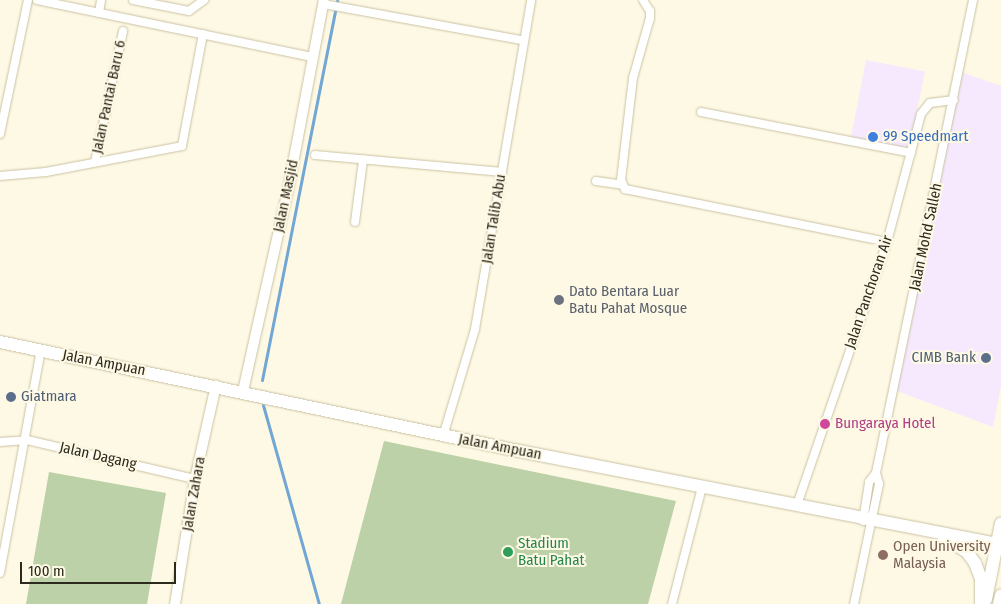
<!DOCTYPE html>
<html>
<head>
<meta charset="utf-8">
<style>
	body { margin:0 }
	#map { position:relative; width:1001px; height:604px; overflow:hidden; background:#fef9e5; font-family:"Fira Sans Condensed",sans-serif }
	div>[style] { position:absolute }
	.commercial>* { inset:0; background:#f6e9fe; transform-origin:0 0 }
	.green>* { inset:0; background:#bcd1a8 }
	.stream>* { height:3px; margin:-1.5px; padding:0 1.5px; transform-origin:1.5px; border-radius:1.5px; background:#72a6d4 }
	.roads { filter:drop-shadow(0 0 1px #cac2a1) drop-shadow(0 0 1px #cac2a1) }
	.minor>* { height:8px; margin:-4px; padding:0 4px; transform-origin:4px; border-radius:4px; background:#fff }
	.tertiary>* { height:10px; margin:-5px; padding:0 5px; transform-origin:5px; border-radius:5px; background:#fff }
	.primary>* { height:12px; margin:-6px; padding:0 6px; transform-origin:6px; border-radius:6px; background:#fff }
	.dots>* { width:14px; height:14px; translate:-50% -50%; box-sizing:border-box; border:2px solid #fef9e5; border-radius:50% }
	span { translate:-50% -50%; white-space:nowrap; text-align:center; line-height:1.15; -webkit-text-stroke:4px #fef9e5; paint-order:stroke }
	.street-label { font-size:15px; color:#2c291d }
	.shop-label { font-size:15px; color:#366cbe }
	.left { translate:0 -50%; text-align:left }
	.worship-label { font-size:15px; color:#5b616d }
	.service-label { font-size:15px; color:#4e5e75 }
	.right { translate:-100% -50%; text-align:right }
	.hotel-label { font-size:15px; color:#b23c85 }
	.leisure-label { font-size:15px; color:#27864d }
	.education-label { font-size:15px; color:#785e54 }
	.scale { position:absolute; left:20px; top:562px; width:156px; height:22px; box-sizing:border-box; border:2px solid #2c291d; border-top:0; padding-left:6px; font-size:15px; line-height:18px; white-space:nowrap; color:#2c291d; -webkit-text-stroke:4px #fef9e5; paint-order:stroke }
</style>
</head>
<body>
<div id="map">
	<div class="commercial">
		<div style="left:866px;top:60px;width:60px;height:86px;rotate:11deg"></div>
		<div style="clip-path:polygon(956px 70px,1001px 86px,1001px 386px,993px 427px,889px 388px)"></div>
	</div>
	<div class="green">
		<div style="clip-path:polygon(384px 441px,676px 501px,648px 604px,341px 604px)"></div>
		<div style="clip-path:polygon(49px 472px,166px 493px,147px 604px,26px 604px)"></div>
	</div>
	<div class="stream">
		<div style="left:262px;top:380px;width:387px;rotate:-78.8deg"></div>
		<div style="left:263px;top:405px;width:207px;rotate:74.3deg"></div>
	</div>
	<div class="roads">
		<div class="minor">
			<div style="left:37px;top:0;width:281px;rotate:11.7deg"></div>
			<div style="left:133px;top:0;width:57px;rotate:11.1deg"></div>
			<div style="left:189px;top:11px;width:19px;rotate:-36deg"></div>
			<div style="left:643px;top:0;width:13px;rotate:58deg"></div>
			<div style="left:650px;top:11px;width:7px;rotate:90deg"></div>
			<div style="left:650px;top:18px;width:62px;rotate:105.8deg"></div>
			<div style="left:633px;top:78px;width:103px;rotate:96.7deg"></div>
			<div style="left:621px;top:180px;width:10px;rotate:66deg"></div>
			<div style="left:625px;top:189px;width:267px;rotate:11.4deg"></div>
			<div style="left:323px;top:4px;width:202px;rotate:10.3deg"></div>
			<div style="left:99px;top:13px;width:13px;rotate:-81deg"></div>
			<div style="left:701px;top:112px;width:214px;rotate:11deg"></div>
			<div style="left:0;top:134px;width:137px;rotate:-78.2deg"></div>
			<div style="left:315px;top:155px;width:188px;rotate:5.2deg"></div>
			<div style="left:95px;top:162px;width:134px;rotate:-77.9deg"></div>
			<div style="left:0;top:176px;width:46px;rotate:-5deg"></div>
			<div style="left:46px;top:172px;width:138px;rotate:-10.8deg"></div>
			<div style="left:182px;top:146px;width:114px;rotate:-79.4deg"></div>
			<div style="left:596px;top:181px;width:27px;rotate:8deg"></div>
			<div style="left:355px;top:222px;width:63px;rotate:-82.6deg"></div>
			<div style="left:443px;top:436px;width:112px;rotate:-73.3deg"></div>
			<div style="left:475px;top:329px;width:334px;rotate:-80.3deg"></div>
			<div style="left:0;top:442px;width:27px;rotate:-4deg"></div>
			<div style="left:27px;top:440px;width:172px;rotate:13.1deg"></div>
			<div style="left:797px;top:505px;width:278px;rotate:-71.1deg"></div>
			<div style="left:887px;top:242px;width:132px;rotate:-75.1deg"></div>
			<div style="left:921px;top:114px;width:14px;rotate:-51deg"></div>
			<div style="left:930px;top:103px;width:24px;rotate:-7deg"></div>
			<div style="left:863px;top:521px;width:39px;rotate:-81deg"></div>
			<div style="left:869px;top:482px;width:11px;rotate:-52deg"></div>
			<div style="left:0;top:573px;width:227px;rotate:-79.6deg"></div>
			<div style="left:672px;top:604px;width:121px;rotate:-75.6deg"></div>
			<div style="left:854px;top:604px;width:123px;rotate:-78.2deg"></div>
			<div style="left:879px;top:484px;width:11px;rotate:-105deg"></div>
			<div style="left:876px;top:473px;width:483px;rotate:-78.4deg"></div>
		</div>
		<div class="tertiary">
			<div style="left:243px;top:391px;width:206px;rotate:-77.4deg"></div>
			<div style="left:288px;top:190px;width:193px;rotate:-79.3deg"></div>
			<div style="left:175px;top:604px;width:127px;rotate:-80.9deg"></div>
			<div style="left:195px;top:479px;width:96px;rotate:-77.4deg"></div>
		</div>
		<div class="primary">
			<div style="left:0;top:342px;width:525px;rotate:11.87deg"></div>
			<div style="left:514px;top:450px;width:496px;rotate:11deg"></div>
			<div style="left:944px;top:538px;width:27px;rotate:31deg"></div>
			<div style="left:967px;top:552px;width:14px;rotate:54deg"></div>
			<div style="left:975px;top:563px;width:17px;rotate:69deg"></div>
			<div style="left:981px;top:579px;width:25px;rotate:90deg"></div>
			<div style="left:986px;top:599px;width:77px;rotate:-78.8deg"></div>
			<div style="left:999px;top:604px;width:9px;rotate:-77deg"></div>
		</div>
	</div>
	<div class="dots">
		<div style="left:873px;top:137px;background:#3f7fe0"></div>
		<div style="left:559px;top:300px;background:#6b7280"></div>
		<div style="left:986px;top:358px;background:#5c6f8a"></div>
		<div style="left:11px;top:397px;background:#5c6f8a"></div>
		<div style="left:825px;top:424px;background:#d1479c"></div>
		<div style="left:508px;top:552px;background:#2e9e5b"></div>
		<div style="left:883px;top:555px;background:#8d6e63"></div>
	</div>
	<div class="street-label">
		<span style="left:109px;top:97px;rotate:-78deg">Jalan Pantai Baru 6</span>
		<span style="left:286px;top:196px;rotate:-78deg">Jalan Masjid</span>
		<span style="left:494px;top:219px;rotate:-81deg">Jalan Talib Abu</span>
		<span style="left:926px;top:237px;rotate:-78deg">Jalan Mohd Salleh</span>
		<span style="left:869px;top:292px;rotate:-71deg">Jalan Panchoran Air</span>
		<span style="left:104px;top:363px;rotate:11deg">Jalan Ampuan</span>
		<span style="left:500px;top:447px;rotate:11deg">Jalan Ampuan</span>
		<span style="left:98px;top:456px;rotate:13deg">Jalan Dagang</span>
		<span style="left:194px;top:494px;rotate:-80deg">Jalan Zahara</span>
	</div>
	<div class="shop-label">
		<span class="left" style="left:883px;top:137px">99 Speedmart</span>
	</div>
	<div class="worship-label">
		<span class="left" style="left:569px;top:300px">Dato Bentara Luar<br>Batu Pahat Mosque</span>
	</div>
	<div class="service-label">
		<span class="right" style="left:976px;top:358px">CIMB Bank</span>
		<span class="left" style="left:21px;top:397px">Giatmara</span>
	</div>
	<div class="hotel-label">
		<span class="left" style="left:835px;top:424px">Bungaraya Hotel</span>
	</div>
	<div class="leisure-label">
		<span class="left" style="left:518px;top:552px">Stadium<br>Batu Pahat</span>
	</div>
	<div class="education-label">
		<span class="left" style="left:893px;top:555px">Open University<br>Malaysia</span>
	</div>
	<div class="scale">100 m</div>
</div>
</body>
</html>
